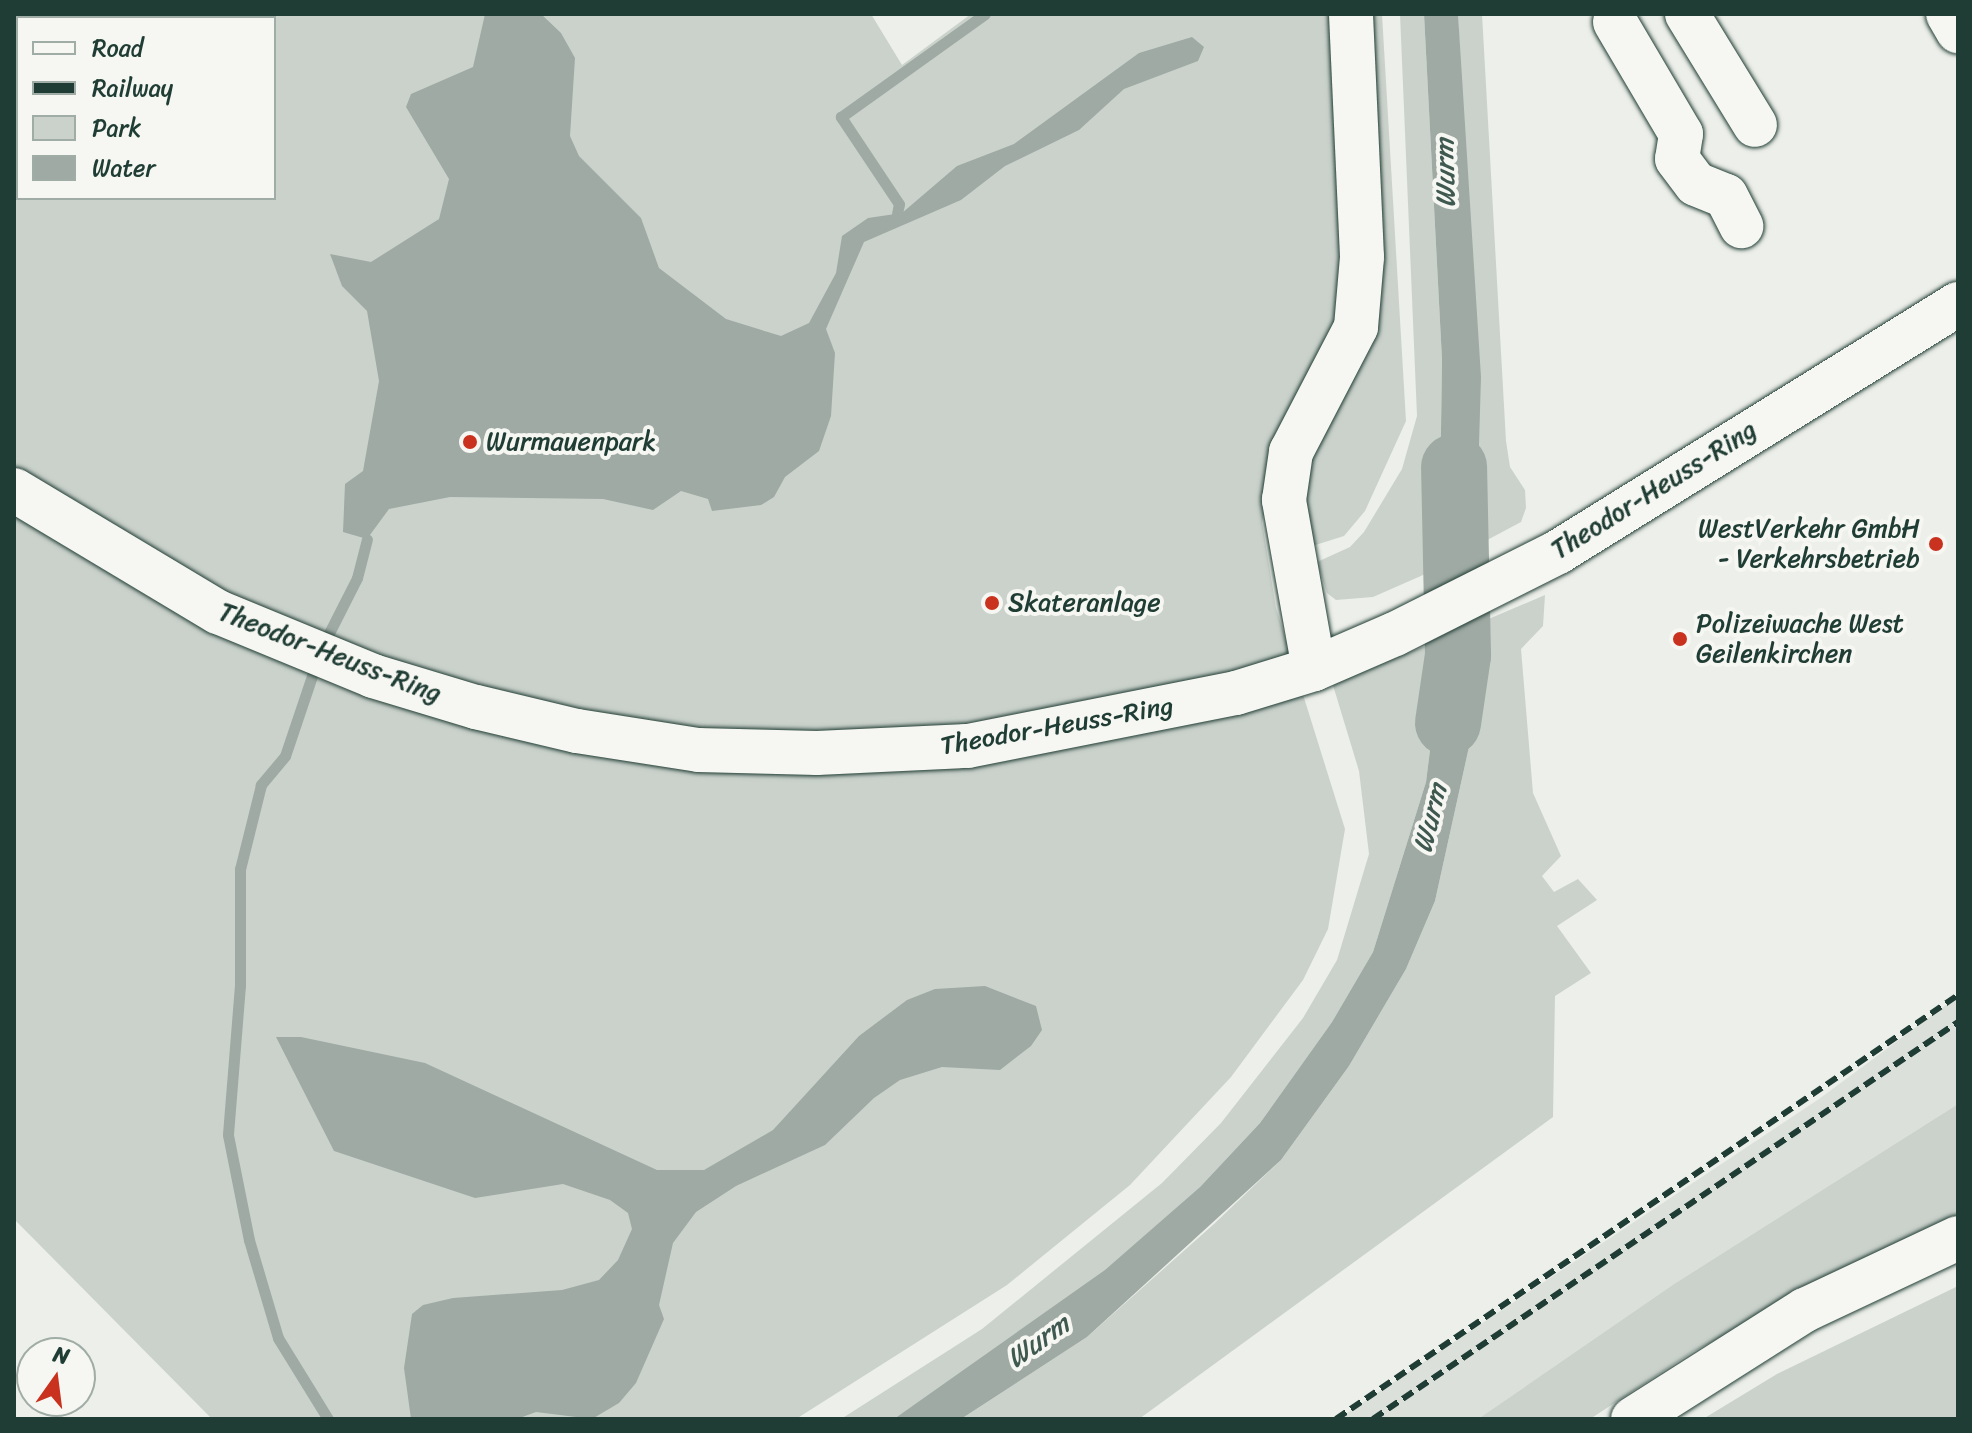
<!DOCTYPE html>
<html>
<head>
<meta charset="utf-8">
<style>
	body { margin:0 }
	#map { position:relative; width:1972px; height:1433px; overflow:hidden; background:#edefea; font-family:Sriracha,sans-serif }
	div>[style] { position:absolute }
	.built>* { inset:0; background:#dce0db }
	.green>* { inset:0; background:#cbd2cc }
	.water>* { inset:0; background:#9faaa4 }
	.stream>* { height:11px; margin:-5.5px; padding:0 5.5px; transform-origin:5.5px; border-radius:5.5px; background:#9faaa4 }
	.river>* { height:66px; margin:-33px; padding:0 33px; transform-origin:33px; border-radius:33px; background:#9faaa4 }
	.roads { filter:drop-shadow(0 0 2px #1f3d34) drop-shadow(0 0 2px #1f3d34) }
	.minor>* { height:44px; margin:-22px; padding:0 22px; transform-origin:22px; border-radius:22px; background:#f6f6f2 }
	.major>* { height:44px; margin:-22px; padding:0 22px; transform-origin:22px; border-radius:22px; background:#f6f6f2 }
	.rail>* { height:6px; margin-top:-3px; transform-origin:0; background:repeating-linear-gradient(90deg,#1f3d34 0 12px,transparent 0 18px) }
	.dots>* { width:22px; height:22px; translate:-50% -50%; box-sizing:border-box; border:4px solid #f6f6f2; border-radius:50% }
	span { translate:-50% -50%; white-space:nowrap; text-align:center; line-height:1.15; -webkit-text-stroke:8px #f6f6f2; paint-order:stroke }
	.poi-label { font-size:26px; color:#1f3d34 }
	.left { translate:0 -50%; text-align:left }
	.right { translate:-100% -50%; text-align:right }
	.street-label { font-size:26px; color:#1f3d34 }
	.water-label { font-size:28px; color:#3f5850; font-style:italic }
	.frame { position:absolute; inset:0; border:16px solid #1f3d34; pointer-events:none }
	.legend { position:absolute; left:16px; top:16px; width:260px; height:184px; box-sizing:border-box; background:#f6f6f2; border:2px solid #a0aca6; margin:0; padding:10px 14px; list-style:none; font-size:24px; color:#1f3d34 }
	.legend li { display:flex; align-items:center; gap:16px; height:40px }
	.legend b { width:40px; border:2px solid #a0aca6 }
	.north { position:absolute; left:16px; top:1337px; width:80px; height:80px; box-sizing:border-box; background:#f6f6f2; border:2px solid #a0aca6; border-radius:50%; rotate:14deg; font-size:22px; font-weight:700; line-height:32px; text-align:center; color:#1f3d34 }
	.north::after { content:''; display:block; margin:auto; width:28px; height:36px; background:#c8321e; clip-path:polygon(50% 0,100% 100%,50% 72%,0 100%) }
</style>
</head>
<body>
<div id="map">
	<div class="built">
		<div style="clip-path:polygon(1958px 996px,1958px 1104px,1674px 1284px,1478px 1419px,1338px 1419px,1819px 1099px)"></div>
	</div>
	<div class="green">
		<div style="clip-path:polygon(evenodd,14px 14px,871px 14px,902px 65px,971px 14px,1336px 14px,1342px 312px,1283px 438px,1262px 522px,1276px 608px,1345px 829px,1328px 929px,1303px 980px,1231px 1077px,1130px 1185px,1007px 1285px,796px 1419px,212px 1419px,14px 1219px,14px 14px,18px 18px,274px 18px,274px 198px,18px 198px,18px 18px)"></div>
		<div style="clip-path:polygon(1364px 14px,1382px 14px,1406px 421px,1365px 511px,1344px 536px,1309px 547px,1298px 509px,1308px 460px,1333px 405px)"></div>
		<div style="clip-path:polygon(1400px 14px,1424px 14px,1442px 360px,1439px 568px,1373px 597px,1336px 600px,1327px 593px,1317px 562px,1350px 547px,1364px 532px,1402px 469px,1417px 416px)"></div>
		<div style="clip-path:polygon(1458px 14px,1482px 14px,1506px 441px,1510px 467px,1525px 490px,1526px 508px,1521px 522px,1476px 546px,1478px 459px)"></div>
		<div style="clip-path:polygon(1545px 595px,1543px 626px,1521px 649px,1533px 793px,1561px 856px,1542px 876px,1554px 892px,1578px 879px,1597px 900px,1557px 926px,1591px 973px,1555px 996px,1553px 1117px,1139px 1419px,961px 1419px,1087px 1337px,1214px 1224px,1281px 1160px,1349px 1066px,1406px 969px,1435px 901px,1478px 706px,1484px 621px)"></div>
		<div style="clip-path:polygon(1444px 639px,1426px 782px,1373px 952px,1332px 1022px,1260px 1123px,1200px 1187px,1106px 1270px,1028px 1329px,894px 1419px,841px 1419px,982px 1329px,1162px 1183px,1221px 1123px,1303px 1018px,1337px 960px,1369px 854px,1359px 771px,1332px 682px)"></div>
		<div style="clip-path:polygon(1958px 1104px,1958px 1217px,1694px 1351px,1590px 1419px,1478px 1419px,1674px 1284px)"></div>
		<div style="clip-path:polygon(1958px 1286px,1958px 1419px,1703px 1419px,1777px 1374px)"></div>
	</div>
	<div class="water">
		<div style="clip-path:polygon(485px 14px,541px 14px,561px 33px,575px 58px,570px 136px,579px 156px,641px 218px,659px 268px,726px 319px,781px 336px,809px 323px,836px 273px,842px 236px,868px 218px,902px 213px,957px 166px,1014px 144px,1139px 53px,1192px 37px,1204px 47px,1198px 61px,1124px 89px,1079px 130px,1005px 166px,961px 200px,864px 242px,826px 329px,835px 353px,831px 416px,819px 451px,785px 477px,774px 497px,761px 505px,712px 511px,708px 499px,681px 491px,653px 510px,603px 499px,450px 497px,389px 509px,367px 539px,343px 532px,345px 484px,363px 471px,379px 381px,367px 311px,342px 286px,330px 254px,371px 262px,439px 219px,449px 179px,406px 107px,411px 94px,473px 67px)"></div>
		<div style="clip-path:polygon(1424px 14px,1458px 14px,1481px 377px,1476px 546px,1439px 568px,1442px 360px)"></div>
		<div style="clip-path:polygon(1484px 621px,1478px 706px,1435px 901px,1406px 969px,1349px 1066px,1281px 1160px,1087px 1337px,961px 1419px,894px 1419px,1105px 1270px,1200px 1187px,1260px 1123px,1332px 1022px,1373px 952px,1426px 782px,1444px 639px)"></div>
		<div style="clip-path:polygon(985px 986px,1036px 1006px,1042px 1030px,1031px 1046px,1000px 1070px,942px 1067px,900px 1080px,874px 1098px,825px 1145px,736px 1186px,696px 1212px,673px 1243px,659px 1305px,664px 1319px,636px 1383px,619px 1403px,592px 1419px,536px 1412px,517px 1419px,411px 1419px,404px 1368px,412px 1314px,423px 1305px,453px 1298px,562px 1290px,599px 1280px,618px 1260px,632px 1229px,628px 1213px,610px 1200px,563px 1184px,475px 1198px,334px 1151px,276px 1037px,301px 1037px,425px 1063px,657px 1170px,704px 1170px,773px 1130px,859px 1036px,907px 1000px,935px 989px)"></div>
	</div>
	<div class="stream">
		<div style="left:897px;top:214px;width:10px;rotate:-79deg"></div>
		<div style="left:899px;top:204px;width:105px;rotate:-123.7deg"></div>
		<div style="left:841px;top:117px;width:177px;rotate:-35.6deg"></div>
		<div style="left:323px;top:645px;width:75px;rotate:-63.1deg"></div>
		<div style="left:357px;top:578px;width:40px;rotate:-75.6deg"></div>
		<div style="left:317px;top:661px;width:100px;rotate:108.6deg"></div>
		<div style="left:285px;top:756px;width:38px;rotate:130deg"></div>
		<div style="left:261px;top:785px;width:87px;rotate:104deg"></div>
		<div style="left:240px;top:869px;width:116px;rotate:90deg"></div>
		<div style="left:240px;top:985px;width:150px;rotate:94.6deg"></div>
		<div style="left:228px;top:1135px;width:107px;rotate:78.7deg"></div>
		<div style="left:249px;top:1240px;width:102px;rotate:73.5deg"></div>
		<div style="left:278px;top:1338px;width:95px;rotate:58.3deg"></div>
	</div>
	<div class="river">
		<div style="left:1448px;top:723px;width:69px;rotate:-81.6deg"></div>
		<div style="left:1458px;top:655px;width:188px;rotate:-91.2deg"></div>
	</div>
	<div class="roads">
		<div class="minor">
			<div style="left:1687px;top:14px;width:130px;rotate:58.5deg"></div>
			<div style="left:1948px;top:14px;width:20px;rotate:60deg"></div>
			<div style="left:1615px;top:22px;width:130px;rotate:59.5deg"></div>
			<div style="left:1681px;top:134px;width:25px;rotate:99deg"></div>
			<div style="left:1677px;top:159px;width:31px;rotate:53deg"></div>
			<div style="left:1696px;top:184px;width:32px;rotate:22deg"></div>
			<div style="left:1726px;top:196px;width:34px;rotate:63deg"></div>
			<div style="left:1314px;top:669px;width:172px;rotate:-100.1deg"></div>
			<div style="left:1284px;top:500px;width:49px;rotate:-81.7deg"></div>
			<div style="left:1291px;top:452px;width:141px;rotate:-62.5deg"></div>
			<div style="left:1356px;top:327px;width:70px;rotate:-85.1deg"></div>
			<div style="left:1362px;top:257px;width:243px;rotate:-92.6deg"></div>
			<div style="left:1633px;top:1419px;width:204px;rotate:-32.4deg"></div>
			<div style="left:1805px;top:1310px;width:169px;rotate:-25.2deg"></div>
		</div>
		<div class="major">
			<div style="left:14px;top:490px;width:238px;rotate:30.9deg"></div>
			<div style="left:218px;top:612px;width:168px;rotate:22.4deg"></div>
			<div style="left:373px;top:676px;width:108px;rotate:16.8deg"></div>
			<div style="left:476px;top:707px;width:104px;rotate:13.4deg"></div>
			<div style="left:577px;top:731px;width:122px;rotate:8.9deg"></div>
			<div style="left:698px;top:750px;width:119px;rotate:1.4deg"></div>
			<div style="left:817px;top:753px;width:151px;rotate:-2.7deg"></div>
			<div style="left:968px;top:746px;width:273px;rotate:-11.2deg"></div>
			<div style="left:1236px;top:693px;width:82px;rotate:-17.1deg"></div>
			<div style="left:1314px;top:669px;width:88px;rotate:-23.4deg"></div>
			<div style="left:1395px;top:634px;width:182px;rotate:-26.7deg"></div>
			<div style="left:1558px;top:552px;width:471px;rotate:-31.8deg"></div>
		</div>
	</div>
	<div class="rail">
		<div style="left:1336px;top:1419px;width:753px;rotate:-34.28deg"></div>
		<div style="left:1373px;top:1419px;width:707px;rotate:-34.16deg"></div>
	</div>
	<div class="dots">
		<div style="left:470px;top:442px;background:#c8321e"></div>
		<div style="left:1936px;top:544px;background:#c8321e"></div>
		<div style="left:992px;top:603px;background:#c8321e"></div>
		<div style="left:1680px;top:639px;background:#c8321e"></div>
	</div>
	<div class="poi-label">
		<span class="left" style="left:486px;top:442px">Wurmauenpark</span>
		<span class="right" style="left:1920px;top:544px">WestVerkehr GmbH<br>- Verkehrsbetrieb</span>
		<span class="left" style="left:1008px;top:603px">Skateranlage</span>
		<span class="left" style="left:1696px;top:639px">Polizeiwache West<br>Geilenkirchen</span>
	</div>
	<div class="street-label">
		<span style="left:1654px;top:490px;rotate:-32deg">Theodor-Heuss-Ring</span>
		<span style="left:330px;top:653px;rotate:21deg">Theodor-Heuss-Ring</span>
		<span style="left:1057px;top:726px;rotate:-10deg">Theodor-Heuss-Ring</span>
	</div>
	<div class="water-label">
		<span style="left:1445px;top:173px;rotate:-92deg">Wurm</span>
		<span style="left:1430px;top:818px;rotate:-77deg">Wurm</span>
		<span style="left:1038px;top:1341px;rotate:-36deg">Wurm</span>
	</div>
	<div class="frame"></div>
	<ul class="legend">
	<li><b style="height:10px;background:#f6f6f2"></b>Road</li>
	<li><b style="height:10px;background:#1f3d34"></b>Railway</li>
	<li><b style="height:22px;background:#cbd2cc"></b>Park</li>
	<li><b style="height:22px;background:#9faaa4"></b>Water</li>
	</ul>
	<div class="north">N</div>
</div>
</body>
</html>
